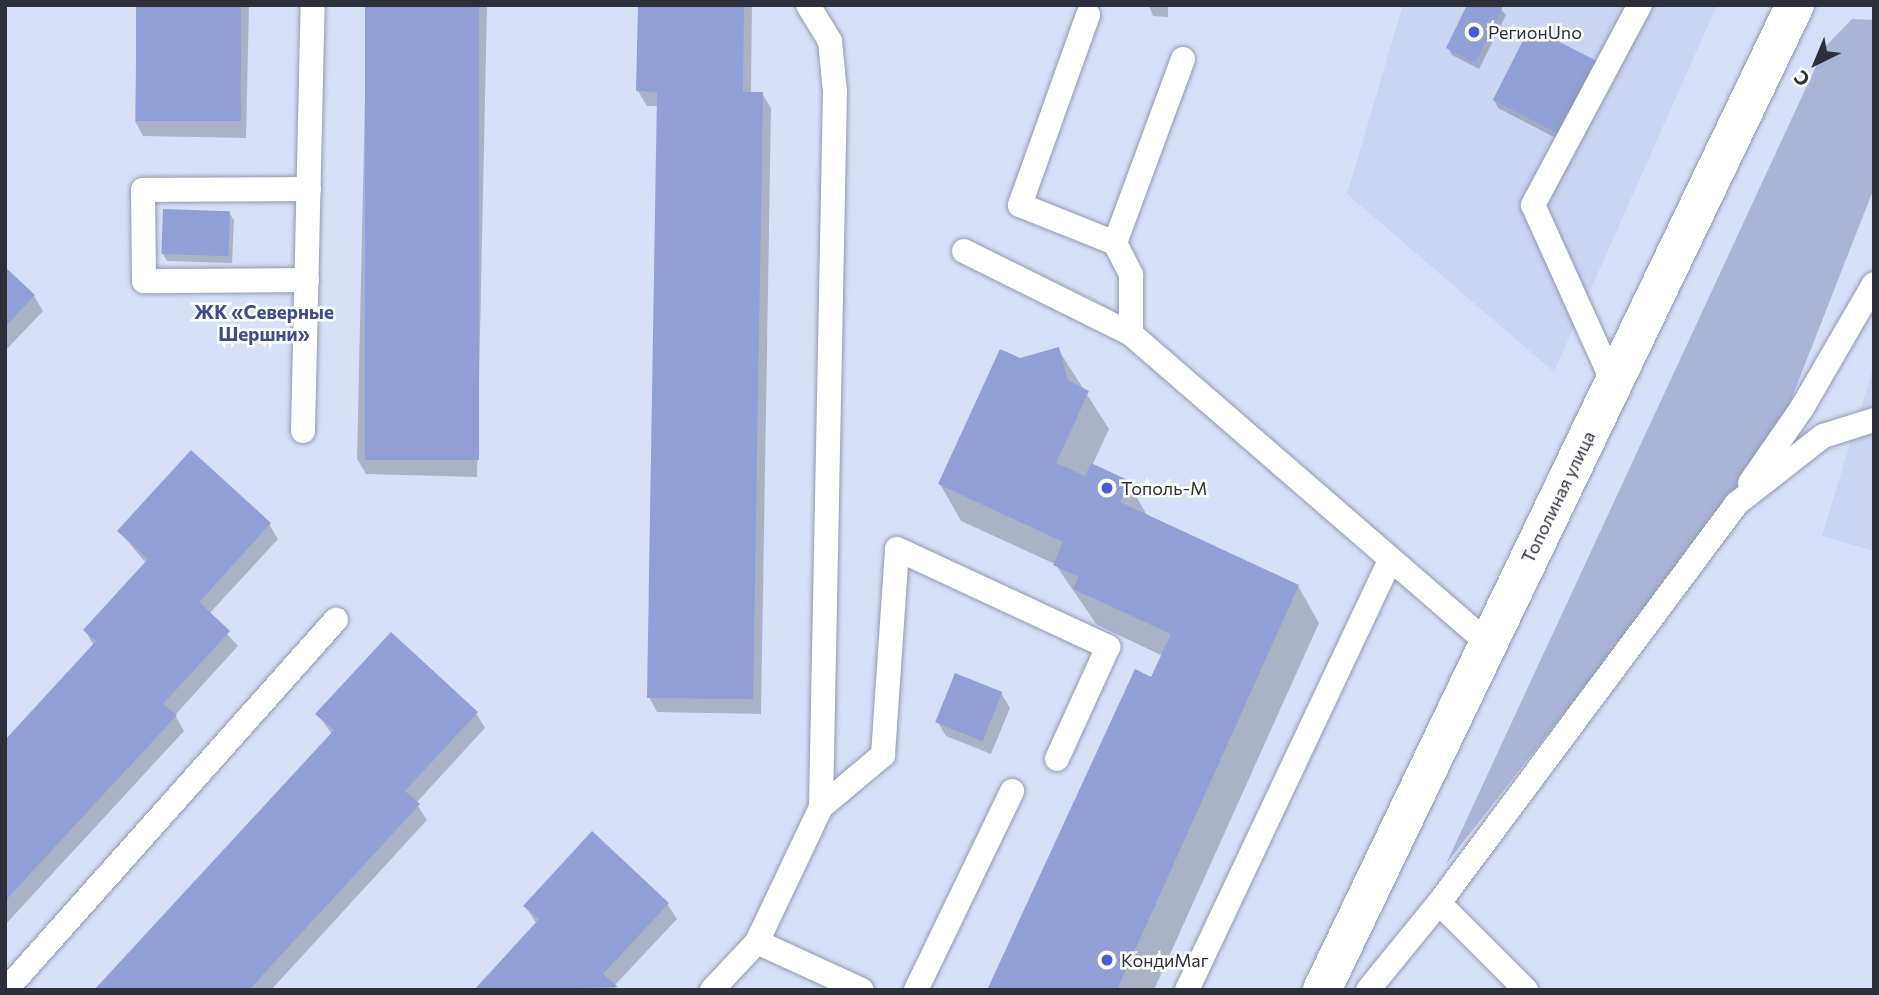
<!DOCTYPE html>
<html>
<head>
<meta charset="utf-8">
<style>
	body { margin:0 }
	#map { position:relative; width:1879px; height:995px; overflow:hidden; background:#d8dff8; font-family:Commissioner,sans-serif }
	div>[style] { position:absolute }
	.built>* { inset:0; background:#cbd4f3 }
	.green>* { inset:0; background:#a9b4d7 }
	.shadow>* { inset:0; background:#0003 }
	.building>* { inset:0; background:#909fd6; transform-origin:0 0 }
	.roads { filter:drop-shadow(0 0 2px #9198af) drop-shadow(0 0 2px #9198af) }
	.service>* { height:24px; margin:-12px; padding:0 12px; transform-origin:12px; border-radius:12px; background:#fff }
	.secondary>* { height:38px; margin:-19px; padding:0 19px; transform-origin:19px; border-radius:19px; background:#fff }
	.dots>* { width:19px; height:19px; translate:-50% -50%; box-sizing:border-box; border:4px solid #fff; border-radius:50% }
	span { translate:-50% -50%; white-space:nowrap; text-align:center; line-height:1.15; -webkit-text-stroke:5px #fff; paint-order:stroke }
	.poi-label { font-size:18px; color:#2d303a }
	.left { translate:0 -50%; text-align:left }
	.street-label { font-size:18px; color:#2d303a }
	.neighbourhood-label { font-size:19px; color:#3f4c88; font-weight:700 }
	.frame { position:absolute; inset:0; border:7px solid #2d303a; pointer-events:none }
	.north { position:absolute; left:1781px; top:28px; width:70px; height:70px; -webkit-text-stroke:5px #fff; paint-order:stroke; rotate:223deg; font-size:19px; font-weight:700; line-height:28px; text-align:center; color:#2d303a }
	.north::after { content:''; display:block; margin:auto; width:24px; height:32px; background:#2d303a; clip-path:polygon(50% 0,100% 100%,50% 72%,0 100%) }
</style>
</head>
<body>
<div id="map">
	<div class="built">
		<div style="clip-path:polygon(1403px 5px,1717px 5px,1554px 372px,1347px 194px)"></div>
		<div style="clip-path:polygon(1874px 365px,1874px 551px,1822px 536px)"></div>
	</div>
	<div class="green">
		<div style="clip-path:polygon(1852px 19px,1874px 20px,1874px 188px,1773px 446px,1446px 864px,1825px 47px)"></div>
	</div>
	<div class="shadow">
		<div style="clip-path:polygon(137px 5px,249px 5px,246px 138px,143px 136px,135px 121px)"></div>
		<div style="clip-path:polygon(367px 5px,487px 5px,477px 477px,366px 474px,357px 459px)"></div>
		<div style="clip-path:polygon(639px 5px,752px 5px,751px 93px,762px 93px,771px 108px,761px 714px,657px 712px,649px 697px,658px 106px,647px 106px,638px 91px)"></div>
		<div style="clip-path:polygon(1149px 5px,1168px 5px,1168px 17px,1153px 16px)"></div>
		<div style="clip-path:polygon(1469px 5px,1497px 5px,1506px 15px,1479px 69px,1452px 55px,1448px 48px)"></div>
		<div style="clip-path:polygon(1604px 67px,1571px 146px,1498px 108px,1494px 100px)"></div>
		<div style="clip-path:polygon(229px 213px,234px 220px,232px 263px,167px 261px,163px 254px)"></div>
		<div style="clip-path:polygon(5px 269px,34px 296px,43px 311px,5px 351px)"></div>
		<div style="clip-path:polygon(1058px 349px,1109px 429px,1092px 466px,1128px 482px,1148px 517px,1298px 586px,1319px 623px,1154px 990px,989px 990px,1163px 656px,1097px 625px,1055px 564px,961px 521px,940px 484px,1020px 360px)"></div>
		<div style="clip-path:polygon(269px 524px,278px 539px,209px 614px,238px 646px,175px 715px,184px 731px,5px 925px,5px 743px,94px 646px,85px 630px,146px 563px,119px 531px)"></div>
		<div style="clip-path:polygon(1001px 693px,1010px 708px,991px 754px,946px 736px,937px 721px)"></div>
		<div style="clip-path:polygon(476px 713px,485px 728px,416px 803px,427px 820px,271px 990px,96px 990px,332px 734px,317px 714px)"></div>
		<div style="clip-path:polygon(592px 834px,668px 905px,677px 919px,614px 986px,617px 990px,476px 990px,537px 924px,525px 906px)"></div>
	</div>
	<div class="building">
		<div style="left:136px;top:5px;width:105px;height:116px"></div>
		<div style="left:365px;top:5px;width:114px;height:455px"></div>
		<div style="clip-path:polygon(638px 5px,744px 5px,743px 92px,763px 92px,753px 699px,647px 698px,657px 92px,636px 91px)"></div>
		<div style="clip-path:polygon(1467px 5px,1503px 6px,1475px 63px,1446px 48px)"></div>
		<div style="left:1530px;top:27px;width:85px;height:82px;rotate:27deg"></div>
		<div style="left:163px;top:209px;width:67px;height:45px;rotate:2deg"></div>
		<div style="clip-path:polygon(5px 267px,35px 295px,5px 327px)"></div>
		<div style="clip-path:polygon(1059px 347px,1068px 380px,1089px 391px,1056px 463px,1085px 476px,1091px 463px,1130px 481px,1120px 502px,1299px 585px,1117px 990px,987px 990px,1135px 669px,1151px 677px,1171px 634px,1073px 589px,1079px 577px,1053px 565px,1063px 542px,938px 484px,1000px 349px,1020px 358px)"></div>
		<div style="clip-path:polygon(191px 450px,271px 523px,199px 602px,230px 631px,163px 704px,177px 715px,5px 901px,5px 740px,96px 641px,83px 630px,148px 559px,117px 531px)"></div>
		<div style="clip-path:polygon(391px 632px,478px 712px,405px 791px,420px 804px,249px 990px,94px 990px,334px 730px,315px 714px)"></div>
		<div style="left:955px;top:673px;width:51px;height:53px;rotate:22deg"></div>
		<div style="clip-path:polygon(592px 831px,669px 903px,603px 974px,618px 987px,474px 990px,539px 919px,523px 906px)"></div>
	</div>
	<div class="roads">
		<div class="service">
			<div style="left:1088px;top:15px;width:202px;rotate:109.7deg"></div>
			<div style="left:1020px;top:205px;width:102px;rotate:21.8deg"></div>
			<div style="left:1183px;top:59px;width:196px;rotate:110.3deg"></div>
			<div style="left:1115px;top:243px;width:36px;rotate:63deg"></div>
			<div style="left:1131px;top:275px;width:59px;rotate:90deg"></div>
			<div style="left:1131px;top:334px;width:472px;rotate:40.9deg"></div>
			<div style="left:964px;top:251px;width:186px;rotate:26.4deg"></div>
			<div style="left:307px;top:280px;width:163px;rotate:179.6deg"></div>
			<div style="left:144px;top:281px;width:91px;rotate:-90.6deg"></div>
			<div style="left:143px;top:190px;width:166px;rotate:-0.3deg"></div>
			<div style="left:1613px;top:382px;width:194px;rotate:-114.3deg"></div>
			<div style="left:1533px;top:205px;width:227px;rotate:-61.9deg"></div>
			<div style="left:303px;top:431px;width:426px;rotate:-88.7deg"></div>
			<div style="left:1750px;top:483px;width:91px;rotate:-55.3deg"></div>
			<div style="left:1802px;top:408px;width:143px;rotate:-59.9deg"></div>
			<div style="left:821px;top:807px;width:81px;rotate:-40deg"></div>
			<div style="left:883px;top:755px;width:206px;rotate:-86.1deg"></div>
			<div style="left:897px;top:549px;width:233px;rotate:24.9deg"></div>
			<div style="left:1108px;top:647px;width:123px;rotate:114.5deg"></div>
			<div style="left:1439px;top:903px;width:123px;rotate:45deg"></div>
			<div style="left:757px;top:942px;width:115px;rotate:24.6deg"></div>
			<div style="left:6px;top:990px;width:496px;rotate:-48.3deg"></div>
			<div style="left:712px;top:990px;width:66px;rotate:-46.8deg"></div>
			<div style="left:757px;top:942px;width:149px;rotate:-64.6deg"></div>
			<div style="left:821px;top:807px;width:715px;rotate:-88.88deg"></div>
			<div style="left:835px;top:92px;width:51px;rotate:-95.6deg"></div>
			<div style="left:830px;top:41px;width:42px;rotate:-121.4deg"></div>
			<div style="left:916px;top:990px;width:221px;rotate:-64.2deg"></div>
			<div style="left:1187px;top:990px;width:475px;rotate:-64.7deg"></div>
			<div style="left:1368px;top:990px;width:112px;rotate:-50.8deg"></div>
			<div style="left:1439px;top:903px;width:497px;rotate:-53.3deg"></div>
			<div style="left:1736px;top:504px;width:110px;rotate:-38deg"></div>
			<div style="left:1823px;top:436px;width:53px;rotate:-17.4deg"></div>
		</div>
		<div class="secondary">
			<div style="left:1322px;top:990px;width:1093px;rotate:-64.35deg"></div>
		</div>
	</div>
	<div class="dots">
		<div style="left:1474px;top:32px;background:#4a5acf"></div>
		<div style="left:1107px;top:488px;background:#4a5acf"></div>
		<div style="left:1107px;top:960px;background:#4a5acf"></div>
	</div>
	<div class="poi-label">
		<span class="left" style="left:1488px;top:32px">РегионUno</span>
		<span class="left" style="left:1121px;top:488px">Тополь-М</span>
		<span class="left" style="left:1121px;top:960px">КондиМаг</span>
	</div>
	<div class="street-label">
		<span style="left:1558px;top:497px;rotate:-64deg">Тополиная улица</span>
	</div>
	<div class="neighbourhood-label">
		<span style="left:264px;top:323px">ЖК «Северные<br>Шершни»</span>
	</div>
	<div class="frame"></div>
	<div class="north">С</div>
</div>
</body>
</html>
